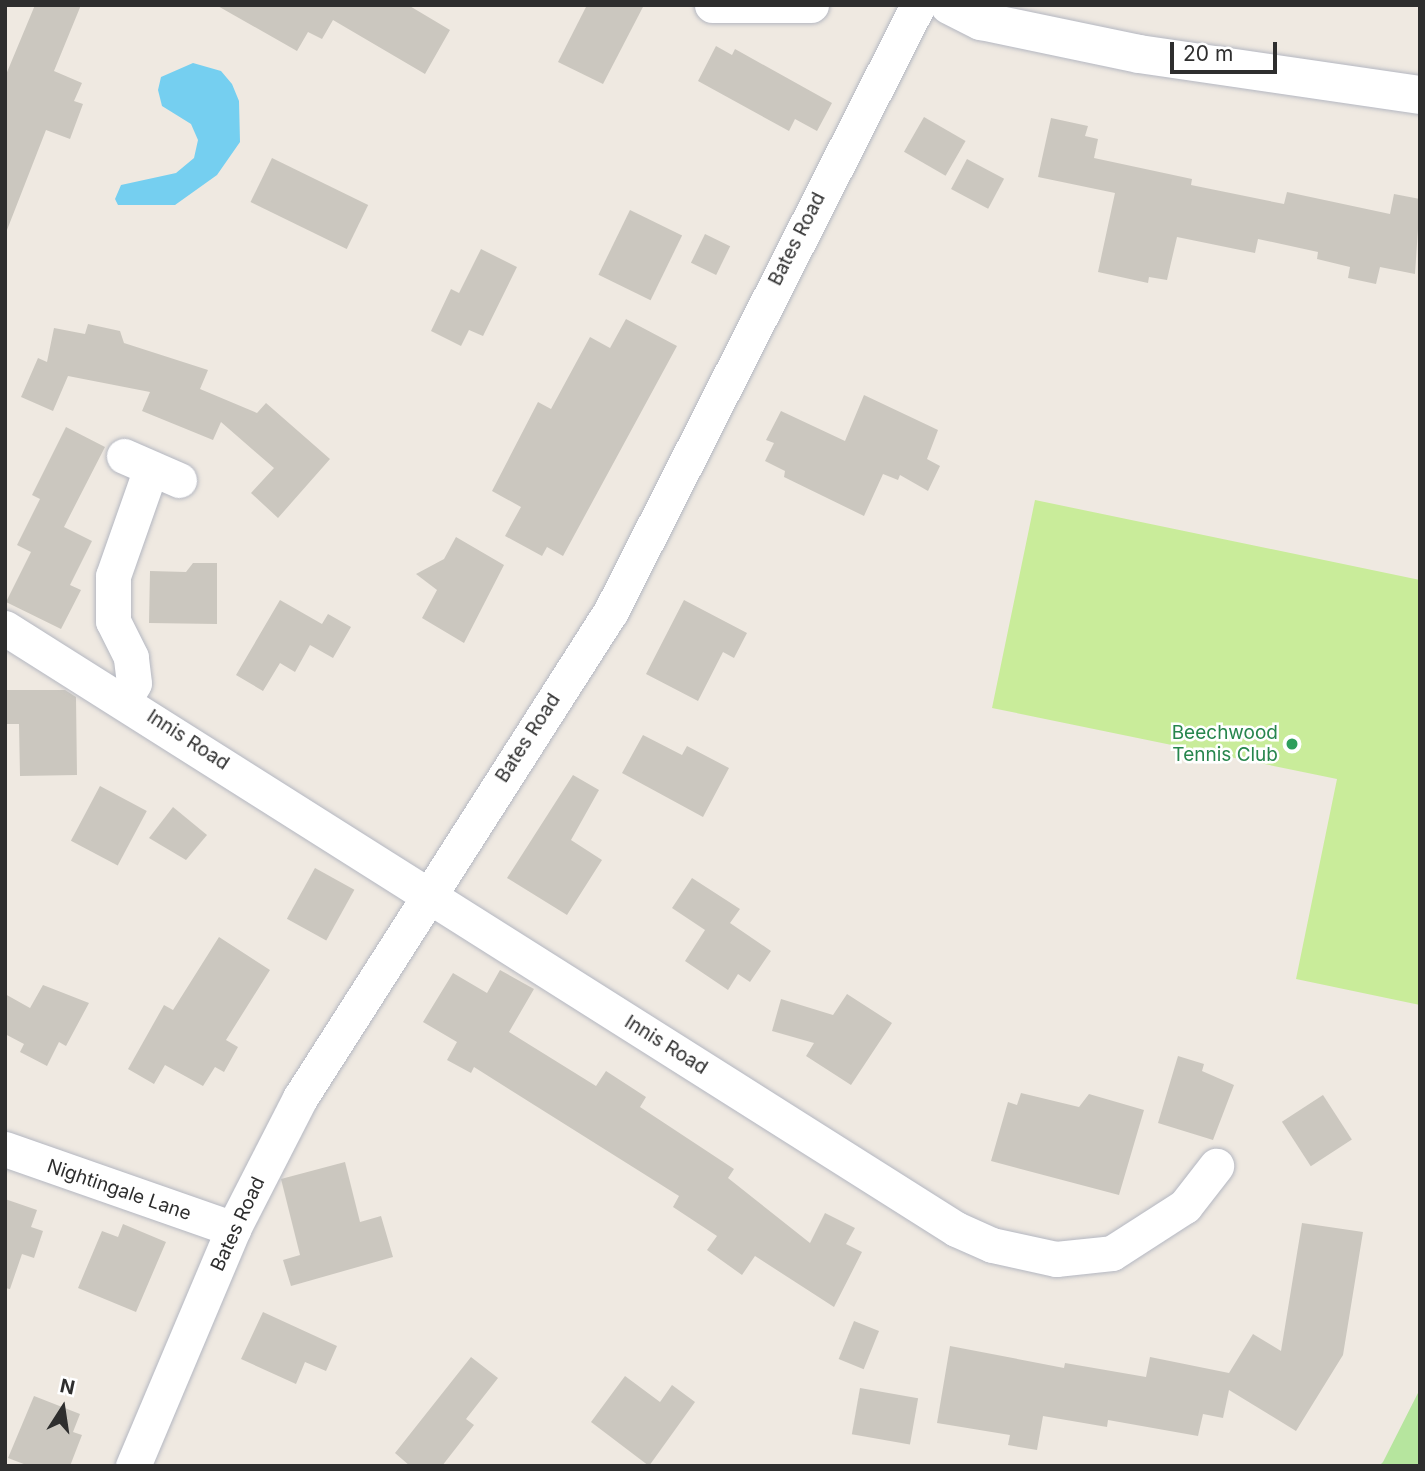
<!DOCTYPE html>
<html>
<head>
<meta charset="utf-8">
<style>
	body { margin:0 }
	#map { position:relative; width:1425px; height:1471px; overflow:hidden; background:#efe9e1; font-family:Inter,sans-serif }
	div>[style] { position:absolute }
	.green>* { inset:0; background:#b6e59e }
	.pitch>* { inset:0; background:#c9ec9a }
	.water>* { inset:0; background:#75cff0 }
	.building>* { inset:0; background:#cbc7bf; transform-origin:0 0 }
	.roads { filter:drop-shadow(0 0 2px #b4b7c1) drop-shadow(0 0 2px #b4b7c1) }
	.street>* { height:35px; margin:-17.5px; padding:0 17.5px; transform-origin:17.5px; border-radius:17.5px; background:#fff }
	.secondary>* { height:38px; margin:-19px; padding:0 19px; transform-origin:19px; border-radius:19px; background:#fff }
	.dots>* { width:19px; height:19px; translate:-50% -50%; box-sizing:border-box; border:4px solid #fff; border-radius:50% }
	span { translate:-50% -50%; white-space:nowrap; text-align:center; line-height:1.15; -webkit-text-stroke:5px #fff; paint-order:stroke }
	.street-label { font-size:19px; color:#2e2e2e }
	.leisure-label { font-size:19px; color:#27864d }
	.right { translate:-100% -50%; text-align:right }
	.frame { position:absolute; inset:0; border:7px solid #2e2e2e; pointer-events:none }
	.north { position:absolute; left:28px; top:1373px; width:70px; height:70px; -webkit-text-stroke:5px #fff; paint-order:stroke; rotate:12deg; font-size:19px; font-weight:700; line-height:28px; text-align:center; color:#2e2e2e }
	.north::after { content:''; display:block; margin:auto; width:24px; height:32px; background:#2e2e2e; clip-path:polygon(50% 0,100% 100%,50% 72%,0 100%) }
	.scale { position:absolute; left:1170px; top:42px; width:107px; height:32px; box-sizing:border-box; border:4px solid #2e2e2e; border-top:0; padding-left:9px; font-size:21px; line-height:24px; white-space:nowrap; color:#2e2e2e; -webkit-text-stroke:5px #fff; paint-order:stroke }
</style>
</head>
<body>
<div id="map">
	<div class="green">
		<div style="clip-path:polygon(1420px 1389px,1420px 1466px,1379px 1466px,1383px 1462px)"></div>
	</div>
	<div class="pitch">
		<div style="clip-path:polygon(1035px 500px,1420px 580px,1420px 1005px,1296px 979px,1337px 779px,992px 708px)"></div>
	</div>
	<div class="water">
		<div style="clip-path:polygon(193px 63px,221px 71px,232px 84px,239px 101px,240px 142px,217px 175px,175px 205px,118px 205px,115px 199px,121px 185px,176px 173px,194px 158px,198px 140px,191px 124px,162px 106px,158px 90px,161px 77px)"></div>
	</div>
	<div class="building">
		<div style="clip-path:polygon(35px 5px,81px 5px,54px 71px,82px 83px,74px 101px,83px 104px,70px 139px,46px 130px,7px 230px,5px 77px)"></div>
		<div style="clip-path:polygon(216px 5px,408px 5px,450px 30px,425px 74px,333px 20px,322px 39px,308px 32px,297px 51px)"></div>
		<div style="clip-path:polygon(587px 5px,644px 5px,603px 84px,558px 62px)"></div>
		<div style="clip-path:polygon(716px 46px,732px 55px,735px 49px,832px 103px,817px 131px,795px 119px,789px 131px,698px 81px)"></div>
		<div style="left:924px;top:117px;width:48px;height:40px;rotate:30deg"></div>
		<div style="clip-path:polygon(1051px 118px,1088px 126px,1085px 136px,1098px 139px,1094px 158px,1192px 179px,1191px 185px,1284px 204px,1287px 192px,1390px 214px,1394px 194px,1420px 199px,1415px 274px,1380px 267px,1376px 284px,1348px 278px,1350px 267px,1317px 259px,1318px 252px,1258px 239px,1255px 253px,1177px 237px,1167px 280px,1149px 277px,1148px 283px,1098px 272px,1115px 193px,1038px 177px)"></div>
		<div style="left:272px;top:158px;width:107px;height:49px;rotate:26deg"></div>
		<div style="left:967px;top:159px;width:42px;height:34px;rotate:28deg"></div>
		<div style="left:630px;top:210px;width:58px;height:72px;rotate:26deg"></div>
		<div style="left:705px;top:234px;width:28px;height:32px;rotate:26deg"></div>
		<div style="clip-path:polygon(481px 249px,517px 267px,483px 336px,469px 330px,461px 346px,431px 331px,451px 289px,459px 293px)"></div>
		<div style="clip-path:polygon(626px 319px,677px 346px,563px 556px,547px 547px,542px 556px,505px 536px,521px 507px,492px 491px,538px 402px,551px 409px,590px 337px,610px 348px)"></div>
		<div style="clip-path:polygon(88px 324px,120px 331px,124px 343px,208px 370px,200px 389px,257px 413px,266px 403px,330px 459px,278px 518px,251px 493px,274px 468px,221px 422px,213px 440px,142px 411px,150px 392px,68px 376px,53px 411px,21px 397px,38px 358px,47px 362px,54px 328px,85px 334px)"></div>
		<div style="clip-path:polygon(864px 395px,938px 430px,927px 459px,940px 466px,928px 491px,900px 475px,898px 480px,883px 474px,864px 516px,784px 477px,785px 471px,765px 461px,774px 443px,766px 440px,781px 411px,845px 441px)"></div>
		<div style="clip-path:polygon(66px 427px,105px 447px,64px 527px,92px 541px,70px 585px,81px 590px,61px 629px,6px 602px,31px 552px,17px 545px,40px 499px,32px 495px)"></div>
		<div style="clip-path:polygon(456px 537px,504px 565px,464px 643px,422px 618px,437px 590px,416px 574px,444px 559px)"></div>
		<div style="clip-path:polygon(193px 563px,217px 563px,217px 624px,149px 623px,150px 571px,186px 572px)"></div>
		<div style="clip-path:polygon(280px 600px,322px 624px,328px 614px,351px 627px,333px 658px,310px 645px,295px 672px,280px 663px,263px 691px,236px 675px)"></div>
		<div style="clip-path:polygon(684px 600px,747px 633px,734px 658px,723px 652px,698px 701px,646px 674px)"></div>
		<div style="clip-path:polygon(5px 690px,65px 690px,76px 697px,77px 775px,20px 776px,19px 724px,5px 724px)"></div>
		<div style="clip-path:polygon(643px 735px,682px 755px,687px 746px,729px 768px,703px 817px,622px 773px)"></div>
		<div style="clip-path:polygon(573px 775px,599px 790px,571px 840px,602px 860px,567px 915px,507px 878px)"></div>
		<div style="left:100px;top:786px;width:53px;height:62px;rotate:28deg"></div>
		<div style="clip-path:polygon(173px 807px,207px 835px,186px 860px,149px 838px)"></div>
		<div style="left:315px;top:868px;width:45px;height:58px;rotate:29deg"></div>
		<div style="clip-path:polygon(692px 878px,740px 909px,730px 923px,771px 951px,750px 982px,738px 974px,728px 990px,685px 961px,705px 930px,672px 908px)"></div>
		<div style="clip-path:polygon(219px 937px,270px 970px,226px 1040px,238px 1047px,224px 1072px,215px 1067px,203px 1086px,165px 1065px,154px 1084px,128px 1069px,164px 1005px,173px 1010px)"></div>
		<div style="clip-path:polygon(500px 970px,534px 989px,509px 1032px,596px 1086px,606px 1071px,646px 1097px,640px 1107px,734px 1169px,728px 1178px,810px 1243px,825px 1213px,855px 1228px,846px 1244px,862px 1252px,834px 1307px,755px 1256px,742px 1275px,707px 1250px,717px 1236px,673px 1207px,679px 1196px,474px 1067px,471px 1073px,447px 1060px,457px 1042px,423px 1022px,453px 973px,487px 993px)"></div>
		<div style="clip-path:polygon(43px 985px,89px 1003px,66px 1046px,59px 1042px,47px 1066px,20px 1052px,24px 1044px,5px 1034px,5px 994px,30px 1008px)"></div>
		<div style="clip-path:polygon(847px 994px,892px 1023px,851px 1085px,806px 1056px,814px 1043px,772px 1031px,781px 999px,833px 1015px)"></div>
		<div style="clip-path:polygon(1178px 1056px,1204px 1064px,1202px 1071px,1234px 1085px,1213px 1140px,1158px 1123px)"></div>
		<div style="clip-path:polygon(1021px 1093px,1079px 1107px,1089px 1094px,1144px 1110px,1119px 1195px,991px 1161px,1008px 1102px,1017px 1105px)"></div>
		<div style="left:1323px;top:1095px;width:53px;height:49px;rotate:57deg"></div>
		<div style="clip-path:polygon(345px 1162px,360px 1222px,381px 1216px,393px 1257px,291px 1286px,283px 1260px,300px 1255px,281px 1179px)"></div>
		<div style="clip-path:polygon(5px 1199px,37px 1210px,31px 1227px,43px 1231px,34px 1258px,22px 1254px,10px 1289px,5px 1288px)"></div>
		<div style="clip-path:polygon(1302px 1223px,1363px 1232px,1343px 1355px,1296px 1431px,1229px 1390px,1223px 1418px,1203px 1414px,1198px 1436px,1108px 1420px,1107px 1427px,1043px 1416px,1037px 1450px,1008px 1445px,1010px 1435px,937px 1423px,950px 1346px,1064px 1368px,1065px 1363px,1146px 1377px,1150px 1357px,1229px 1373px,1253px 1334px,1281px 1351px)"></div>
		<div style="clip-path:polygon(123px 1224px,166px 1242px,136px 1312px,78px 1288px,102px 1231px,118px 1237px)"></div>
		<div style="clip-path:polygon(263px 1312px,337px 1346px,326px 1371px,305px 1362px,296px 1384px,241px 1359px)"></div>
		<div style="left:854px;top:1321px;width:27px;height:41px;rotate:22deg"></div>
		<div style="clip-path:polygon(471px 1357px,498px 1378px,466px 1419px,474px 1425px,442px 1466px,410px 1466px,395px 1453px)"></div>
		<div style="clip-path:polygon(625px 1376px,660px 1402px,672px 1385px,695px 1402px,649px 1466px,591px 1422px)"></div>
		<div style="left:860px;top:1388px;width:59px;height:47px;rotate:10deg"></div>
		<div style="clip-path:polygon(34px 1396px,80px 1414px,73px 1432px,82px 1435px,70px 1466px,29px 1466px,8px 1458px)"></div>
	</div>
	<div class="roads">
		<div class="street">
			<div style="left:712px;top:5px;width:99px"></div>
			<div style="left:124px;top:456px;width:60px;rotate:23.6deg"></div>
			<div style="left:5px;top:628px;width:1125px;rotate:32.29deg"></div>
			<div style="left:956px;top:1229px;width:39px;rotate:24deg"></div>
			<div style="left:992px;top:1245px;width:66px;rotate:12.3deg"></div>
			<div style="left:1056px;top:1259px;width:56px;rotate:-6.1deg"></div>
			<div style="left:1112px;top:1253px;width:87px;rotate:-32.8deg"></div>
			<div style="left:1185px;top:1206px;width:51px;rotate:-52.2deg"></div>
			<div style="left:125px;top:699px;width:18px;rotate:-61deg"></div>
			<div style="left:134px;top:683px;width:26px;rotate:-97deg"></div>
			<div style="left:131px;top:657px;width:40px;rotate:-116.6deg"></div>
			<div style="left:113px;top:621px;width:45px;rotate:-90deg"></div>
			<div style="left:113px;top:576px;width:114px;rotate:-70.6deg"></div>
			<div style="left:5px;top:1149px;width:242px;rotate:19.3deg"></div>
			<div style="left:133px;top:1466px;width:257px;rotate:-67.1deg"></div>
			<div style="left:233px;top:1229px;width:147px;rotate:-62.9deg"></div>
			<div style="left:300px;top:1098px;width:578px;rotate:-57.44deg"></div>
			<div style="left:611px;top:611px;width:679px;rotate:-63.13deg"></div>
		</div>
		<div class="secondary">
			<div style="left:949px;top:5px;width:36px;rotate:27deg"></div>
			<div style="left:981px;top:21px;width:161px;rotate:11.8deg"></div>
			<div style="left:1139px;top:54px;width:284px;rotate:8.3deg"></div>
		</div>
	</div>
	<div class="dots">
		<div style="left:1292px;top:744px;background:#2e9e5b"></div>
	</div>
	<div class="street-label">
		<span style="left:797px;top:239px;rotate:-63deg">Bates Road</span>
		<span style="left:528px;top:738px;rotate:-57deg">Bates Road</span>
		<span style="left:188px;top:740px;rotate:33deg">Innis Road</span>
		<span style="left:666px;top:1045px;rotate:32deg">Innis Road</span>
		<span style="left:119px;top:1190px;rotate:19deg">Nightingale Lane</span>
		<span style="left:238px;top:1224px;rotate:-65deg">Bates Road</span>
	</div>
	<div class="leisure-label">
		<span class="right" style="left:1278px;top:744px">Beechwood<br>Tennis Club</span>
	</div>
	<div class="frame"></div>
	<div class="north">N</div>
	<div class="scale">20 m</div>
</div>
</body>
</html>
